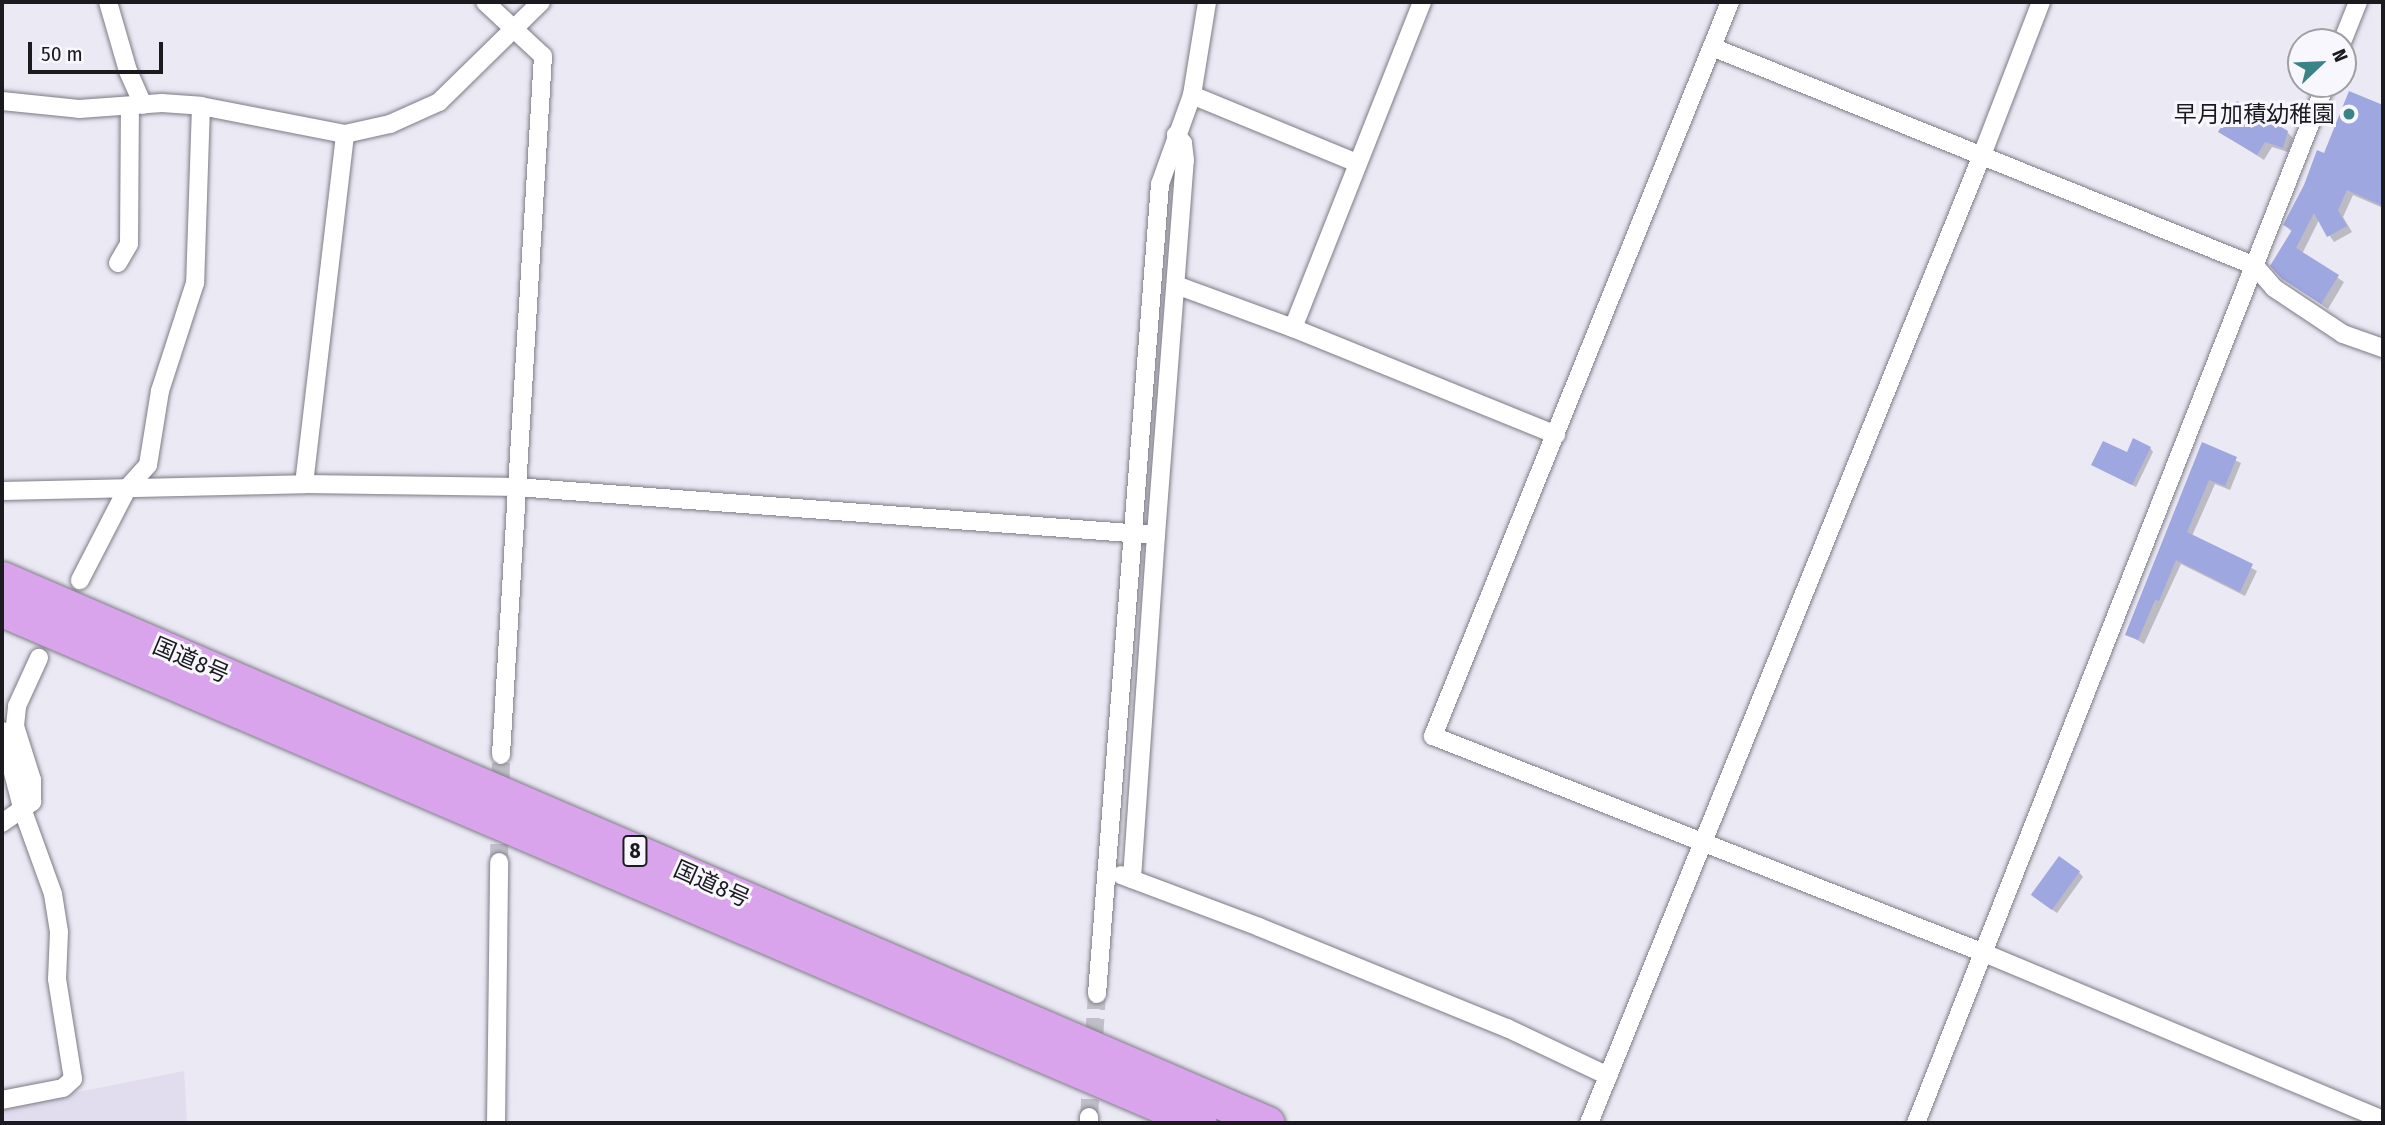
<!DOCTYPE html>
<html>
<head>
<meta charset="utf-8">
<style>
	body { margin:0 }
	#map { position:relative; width:2385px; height:1125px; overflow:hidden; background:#ebe9f4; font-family:"Fira Sans Condensed","Noto Sans JP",sans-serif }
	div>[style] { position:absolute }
	.built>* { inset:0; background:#e1ddef }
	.shadow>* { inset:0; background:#0003 }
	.building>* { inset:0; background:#9fa7e1; transform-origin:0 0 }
	.street-tunnel>* { height:18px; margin-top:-9px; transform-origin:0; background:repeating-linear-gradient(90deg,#c1c0c9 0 18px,transparent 0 27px) }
	.roads { filter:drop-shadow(0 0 2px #7d7b85) drop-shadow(0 0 2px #7d7b85) }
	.street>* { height:18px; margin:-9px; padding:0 9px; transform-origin:9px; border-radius:9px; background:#fff }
	.highway>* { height:33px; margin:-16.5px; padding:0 16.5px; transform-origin:16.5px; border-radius:16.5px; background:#daa4ed }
	.dots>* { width:19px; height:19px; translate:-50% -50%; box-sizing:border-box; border:4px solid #f8f7fd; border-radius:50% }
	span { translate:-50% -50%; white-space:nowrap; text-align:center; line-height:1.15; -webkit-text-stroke:6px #f8f7fd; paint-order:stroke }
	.shield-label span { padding:2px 5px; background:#f8f7fd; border:2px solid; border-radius:5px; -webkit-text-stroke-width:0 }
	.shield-label { font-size:21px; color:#1b1a1e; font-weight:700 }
	.poi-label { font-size:23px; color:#1b1a1e }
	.right { translate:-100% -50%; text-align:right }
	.street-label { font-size:23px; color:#1b1a1e }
	.frame { position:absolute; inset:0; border:4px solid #1b1a1e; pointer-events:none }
	.north { position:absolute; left:2287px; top:28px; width:70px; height:70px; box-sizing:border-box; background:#f8f7fd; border:2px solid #a09fa4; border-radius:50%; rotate:67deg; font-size:19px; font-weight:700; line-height:28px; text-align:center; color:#1b1a1e }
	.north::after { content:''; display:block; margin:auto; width:24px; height:32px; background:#3a8387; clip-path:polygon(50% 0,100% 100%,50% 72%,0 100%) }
	.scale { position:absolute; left:28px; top:42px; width:135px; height:32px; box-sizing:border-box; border:4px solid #1b1a1e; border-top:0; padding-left:9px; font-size:21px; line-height:24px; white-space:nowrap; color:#1b1a1e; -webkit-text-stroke:5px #f8f7fd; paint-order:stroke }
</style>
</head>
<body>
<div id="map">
	<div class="built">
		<div style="clip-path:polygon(184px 1071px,187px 1123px,2px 1123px,2px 1107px)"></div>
	</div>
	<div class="shadow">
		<div style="clip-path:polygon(2349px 93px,2383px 107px,2383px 208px,2353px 195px,2343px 217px,2352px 232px,2334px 242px,2319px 220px,2302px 254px,2344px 282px,2328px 309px,2283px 278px,2292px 232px,2285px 225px,2325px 155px)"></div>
		<div style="clip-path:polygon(2220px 132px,2287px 132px,2293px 138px,2288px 152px,2272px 147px,2264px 160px)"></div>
		<div style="clip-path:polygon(2203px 445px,2241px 463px,2230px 490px,2215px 484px,2192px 536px,2257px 571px,2245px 596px,2181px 564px,2144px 644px,2127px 634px)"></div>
		<div style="clip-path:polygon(2150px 448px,2153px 452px,2136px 487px,2093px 465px)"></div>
		<div style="clip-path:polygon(2079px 872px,2083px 877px,2057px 913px,2037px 899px)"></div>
	</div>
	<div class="building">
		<div style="clip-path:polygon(2349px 91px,2383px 105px,2383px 206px,2347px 190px,2338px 210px,2347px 226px,2327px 237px,2314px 213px,2296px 248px,2339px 275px,2321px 304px,2282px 279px,2270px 266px,2292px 230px,2283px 225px,2304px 185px,2317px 150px,2324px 153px)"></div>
		<div style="clip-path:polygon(2237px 101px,2288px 131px,2283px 148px,2265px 142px,2257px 155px,2218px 132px)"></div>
		<div style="clip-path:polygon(2133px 438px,2151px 447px,2132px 485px,2091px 465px,2103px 441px,2127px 452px)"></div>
		<div style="clip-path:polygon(2202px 442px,2237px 457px,2225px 486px,2209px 480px,2187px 532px,2253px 564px,2240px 592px,2176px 560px,2159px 601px,2155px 600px,2138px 640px,2125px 635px)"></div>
		<div style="left:2059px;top:856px;width:26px;height:48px;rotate:36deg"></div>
	</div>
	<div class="street-tunnel">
		<div style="left:499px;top:862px;width:107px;rotate:-88.9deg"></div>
		<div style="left:1089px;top:1117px;width:123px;rotate:-86.3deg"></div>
	</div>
	<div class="roads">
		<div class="street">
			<div style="left:108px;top:2px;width:72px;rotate:73.8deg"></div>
			<div style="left:128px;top:71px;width:37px;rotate:66deg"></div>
			<div style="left:485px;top:2px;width:79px;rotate:43deg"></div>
			<div style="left:543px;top:56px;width:700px;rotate:93.44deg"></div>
			<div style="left:1730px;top:2px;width:792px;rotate:112.03deg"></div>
			<div style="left:1433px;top:736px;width:592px;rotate:21.5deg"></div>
			<div style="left:1984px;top:953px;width:433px;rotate:22.7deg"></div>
			<div style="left:2342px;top:42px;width:43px;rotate:-68.2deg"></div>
			<div style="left:1712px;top:47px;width:585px;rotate:21.96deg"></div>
			<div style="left:2255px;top:266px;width:29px;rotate:49deg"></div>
			<div style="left:2274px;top:288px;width:83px;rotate:33.7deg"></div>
			<div style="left:2343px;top:334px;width:42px;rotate:19.3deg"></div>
			<div style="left:1192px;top:95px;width:178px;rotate:22.4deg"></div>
			<div style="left:2px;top:101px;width:77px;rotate:5.9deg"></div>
			<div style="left:79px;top:109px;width:83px;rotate:-4.1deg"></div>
			<div style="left:162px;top:103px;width:39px;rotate:4deg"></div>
			<div style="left:201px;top:106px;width:177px;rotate:91.9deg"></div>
			<div style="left:195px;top:283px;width:114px;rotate:108deg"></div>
			<div style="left:160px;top:391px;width:75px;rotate:99.2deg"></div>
			<div style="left:148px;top:465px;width:30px;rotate:132deg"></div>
			<div style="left:128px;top:487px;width:105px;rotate:117.3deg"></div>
			<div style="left:201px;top:106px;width:147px;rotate:11deg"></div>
			<div style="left:345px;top:134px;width:46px;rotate:-12.5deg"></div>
			<div style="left:390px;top:124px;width:54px;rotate:-24.2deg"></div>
			<div style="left:439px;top:102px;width:143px;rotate:-44.4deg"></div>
			<div style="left:118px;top:263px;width:22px;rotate:-60deg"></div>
			<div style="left:129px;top:244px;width:137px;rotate:-89.6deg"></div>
			<div style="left:1176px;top:285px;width:125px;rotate:20.2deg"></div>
			<div style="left:1293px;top:328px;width:284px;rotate:22.1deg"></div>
			<div style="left:1293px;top:328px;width:351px;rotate:-68.4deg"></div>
			<div style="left:304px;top:484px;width:352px;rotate:-83.3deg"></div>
			<div style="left:2px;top:491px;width:302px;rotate:-1.3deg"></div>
			<div style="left:304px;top:484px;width:212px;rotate:0.8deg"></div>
			<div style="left:516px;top:487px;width:642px;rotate:4.29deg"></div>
			<div style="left:1156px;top:535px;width:345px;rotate:94deg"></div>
			<div style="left:1156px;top:535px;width:376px;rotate:-85.6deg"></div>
			<div style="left:1185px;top:160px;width:17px;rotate:-97deg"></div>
			<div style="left:1183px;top:143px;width:11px;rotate:-131deg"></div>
			<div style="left:2px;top:731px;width:83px;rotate:75.3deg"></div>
			<div style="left:23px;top:811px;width:88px;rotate:70.1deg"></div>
			<div style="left:53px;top:894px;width:38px;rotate:81deg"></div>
			<div style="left:59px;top:932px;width:47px;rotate:92.4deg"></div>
			<div style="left:57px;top:979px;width:101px;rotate:80.9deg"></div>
			<div style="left:73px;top:1079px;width:13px;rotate:138deg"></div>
			<div style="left:63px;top:1088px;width:62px;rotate:168.9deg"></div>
			<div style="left:2px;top:823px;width:37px;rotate:-35deg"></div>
			<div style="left:32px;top:802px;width:22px;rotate:-90deg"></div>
			<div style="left:32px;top:780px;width:57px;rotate:-107.5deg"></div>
			<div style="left:15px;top:726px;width:20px;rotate:-84deg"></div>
			<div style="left:17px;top:706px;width:53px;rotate:-65.4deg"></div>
			<div style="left:1121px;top:875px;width:147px;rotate:20.6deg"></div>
			<div style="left:1259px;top:927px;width:268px;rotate:22.2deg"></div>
			<div style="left:1507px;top:1028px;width:112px;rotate:25.4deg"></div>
			<div style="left:1097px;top:994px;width:812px;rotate:-85.55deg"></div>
			<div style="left:1160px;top:184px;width:95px;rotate:-70.2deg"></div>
			<div style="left:1192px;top:95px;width:94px;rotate:-80.8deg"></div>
			<div style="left:496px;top:1123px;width:261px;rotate:-89.3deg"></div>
			<div style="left:1089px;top:1123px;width:6px;rotate:-90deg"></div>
			<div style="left:1589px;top:1123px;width:1045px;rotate:-67.9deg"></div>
			<div style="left:1982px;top:155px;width:164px;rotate:-68.9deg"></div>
			<div style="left:1916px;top:1123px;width:1117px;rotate:-68.47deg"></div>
		</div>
		<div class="highway">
			<div style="left:2px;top:578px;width:1378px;rotate:23.29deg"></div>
			<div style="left:2px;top:610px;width:1303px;rotate:23.18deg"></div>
		</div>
	</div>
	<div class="dots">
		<div style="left:2349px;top:114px;background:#3a8387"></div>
	</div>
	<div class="shield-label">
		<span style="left:635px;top:851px">8</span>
	</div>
	<div class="poi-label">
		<span class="right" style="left:2335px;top:114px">早月加積幼稚園</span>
	</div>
	<div class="street-label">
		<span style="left:191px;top:660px;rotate:23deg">国道8号</span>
		<span style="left:712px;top:884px;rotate:24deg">国道8号</span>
	</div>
	<div class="frame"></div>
	<div class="north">N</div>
	<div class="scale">50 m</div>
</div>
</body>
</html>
